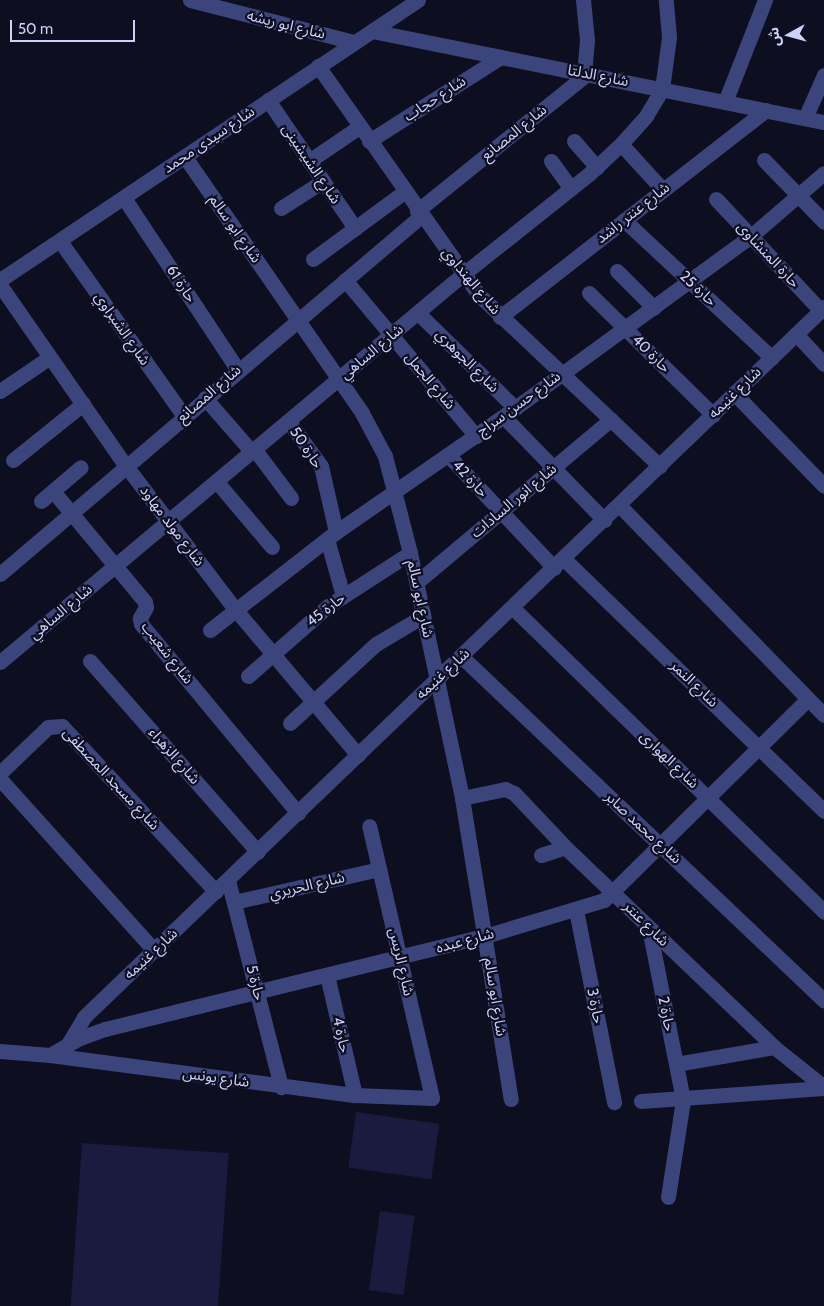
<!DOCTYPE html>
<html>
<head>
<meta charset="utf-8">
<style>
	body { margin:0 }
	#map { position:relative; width:824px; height:1306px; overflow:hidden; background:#0d0e1f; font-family:Cabin,"Noto Sans Arabic",sans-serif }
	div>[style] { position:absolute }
	.building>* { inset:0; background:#1b1a3f; transform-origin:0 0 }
	.minor>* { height:15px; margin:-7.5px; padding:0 7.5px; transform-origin:7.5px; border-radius:7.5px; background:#3b457b }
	span { translate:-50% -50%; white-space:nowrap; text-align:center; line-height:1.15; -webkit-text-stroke:4.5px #0d0e1f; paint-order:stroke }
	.street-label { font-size:15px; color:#ced1fc }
	.north { position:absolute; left:764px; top:10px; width:50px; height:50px; -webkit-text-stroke:4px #0d0e1f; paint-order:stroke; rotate:263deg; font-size:14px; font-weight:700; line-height:20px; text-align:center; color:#ced1fc }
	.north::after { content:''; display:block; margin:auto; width:18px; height:22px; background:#ced1fc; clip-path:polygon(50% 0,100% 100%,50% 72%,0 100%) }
	.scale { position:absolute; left:10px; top:20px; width:125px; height:22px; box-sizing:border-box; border:2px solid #ced1fc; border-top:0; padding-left:6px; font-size:15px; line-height:18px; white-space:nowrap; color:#ced1fc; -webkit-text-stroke:4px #0d0e1f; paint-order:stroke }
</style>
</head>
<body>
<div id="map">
	<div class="building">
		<div style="left:356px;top:1112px;width:84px;height:56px;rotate:8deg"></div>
		<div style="left:82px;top:1143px;width:147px;height:164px;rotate:4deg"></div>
		<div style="left:380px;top:1211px;width:35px;height:80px;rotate:8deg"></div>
	</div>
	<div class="minor">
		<div style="left:190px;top:0;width:169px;rotate:14.4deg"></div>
		<div style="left:583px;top:0;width:40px;rotate:84.3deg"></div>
		<div style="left:587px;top:40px;width:33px;rotate:95deg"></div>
		<div style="left:372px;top:31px;width:461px;rotate:11.4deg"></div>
		<div style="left:318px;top:66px;width:280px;rotate:54.9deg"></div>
		<div style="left:479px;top:295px;width:249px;rotate:43.4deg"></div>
		<div style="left:268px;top:100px;width:155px;rotate:55.8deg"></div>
		<div style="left:725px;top:102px;width:110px;rotate:-68.6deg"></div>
		<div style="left:805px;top:118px;width:47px;rotate:-66.2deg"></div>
		<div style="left:369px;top:141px;width:156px;rotate:-32.5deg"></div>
		<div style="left:574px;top:141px;width:35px;rotate:49deg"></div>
		<div style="left:621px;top:144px;width:62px;rotate:47.6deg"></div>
		<div style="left:185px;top:157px;width:311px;rotate:55.3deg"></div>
		<div style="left:362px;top:413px;width:49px;rotate:61.9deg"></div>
		<div style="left:385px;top:456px;width:100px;rotate:75.5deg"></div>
		<div style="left:410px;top:553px;width:250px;rotate:78deg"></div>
		<div style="left:462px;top:798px;width:305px;rotate:80.8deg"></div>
		<div style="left:764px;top:160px;width:86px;rotate:45.9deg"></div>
		<div style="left:309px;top:161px;width:60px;rotate:-34.2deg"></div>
		<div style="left:551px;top:161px;width:34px;rotate:54deg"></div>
		<div style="left:124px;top:198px;width:205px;rotate:56.5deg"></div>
		<div style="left:716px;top:199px;width:154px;rotate:46.8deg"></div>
		<div style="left:281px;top:208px;width:50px;rotate:-32.7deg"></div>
		<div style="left:417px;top:211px;width:218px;rotate:-38.9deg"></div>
		<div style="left:624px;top:220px;width:202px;rotate:43deg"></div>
		<div style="left:60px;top:241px;width:214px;rotate:54.7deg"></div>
		<div style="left:313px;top:259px;width:113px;rotate:-36.4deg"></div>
		<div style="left:617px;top:271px;width:52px;rotate:45deg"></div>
		<div style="left:0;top:280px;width:503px;rotate:-33.82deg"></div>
		<div style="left:345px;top:280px;width:204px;rotate:50deg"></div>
		<div style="left:0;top:285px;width:221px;rotate:55.2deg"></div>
		<div style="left:126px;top:466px;width:180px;rotate:52.7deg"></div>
		<div style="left:235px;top:609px;width:191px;rotate:49.9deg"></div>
		<div style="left:589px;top:293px;width:174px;rotate:44.5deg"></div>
		<div style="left:418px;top:313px;width:136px;rotate:44.4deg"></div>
		<div style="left:500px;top:317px;width:337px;rotate:-37.9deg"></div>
		<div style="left:796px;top:334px;width:41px;rotate:47deg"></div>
		<div style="left:0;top:391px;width:60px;rotate:-34.2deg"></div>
		<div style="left:734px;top:393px;width:129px;rotate:45.9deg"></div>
		<div style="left:205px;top:398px;width:72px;rotate:49deg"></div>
		<div style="left:504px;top:417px;width:144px;rotate:45.8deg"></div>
		<div style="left:289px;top:422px;width:54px;rotate:54deg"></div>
		<div style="left:321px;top:466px;width:68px;rotate:77.2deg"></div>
		<div style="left:255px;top:450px;width:60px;rotate:53.1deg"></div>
		<div style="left:448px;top:455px;width:155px;rotate:46.8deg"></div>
		<div style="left:13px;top:460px;width:90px;rotate:-38.7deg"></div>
		<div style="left:217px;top:482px;width:85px;rotate:49.8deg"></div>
		<div style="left:53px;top:491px;width:144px;rotate:50.3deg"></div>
		<div style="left:145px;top:602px;width:5px;rotate:79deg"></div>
		<div style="left:146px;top:607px;width:13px;rotate:119deg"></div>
		<div style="left:140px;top:618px;width:6px;rotate:81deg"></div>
		<div style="left:141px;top:624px;width:246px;rotate:50.3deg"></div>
		<div style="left:41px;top:501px;width:52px;rotate:-40.4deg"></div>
		<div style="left:620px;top:506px;width:292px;rotate:45.7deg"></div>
		<div style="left:327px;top:539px;width:59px;rotate:74.3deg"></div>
		<div style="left:564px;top:559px;width:362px;rotate:44.1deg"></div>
		<div style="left:0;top:574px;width:553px;rotate:-40.38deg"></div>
		<div style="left:417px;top:582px;width:253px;rotate:-40deg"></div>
		<div style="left:513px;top:608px;width:435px;rotate:44.3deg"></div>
		<div style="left:210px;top:630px;width:160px;rotate:-37.9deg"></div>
		<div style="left:336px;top:532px;width:218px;rotate:-34.7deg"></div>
		<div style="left:515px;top:408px;width:292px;rotate:-36.1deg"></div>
		<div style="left:751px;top:236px;width:96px;rotate:-40.8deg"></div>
		<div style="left:462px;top:657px;width:499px;rotate:43.5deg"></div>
		<div style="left:90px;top:661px;width:254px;rotate:48.7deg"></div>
		<div style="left:0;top:662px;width:603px;rotate:-39.95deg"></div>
		<div style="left:462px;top:275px;width:162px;rotate:-38.5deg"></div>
		<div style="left:589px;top:174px;width:44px;rotate:-43.2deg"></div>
		<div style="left:621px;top:144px;width:38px;rotate:-48deg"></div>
		<div style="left:646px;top:116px;width:31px;rotate:-59deg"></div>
		<div style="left:662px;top:89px;width:52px;rotate:-82.3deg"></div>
		<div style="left:669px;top:37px;width:37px;rotate:-95deg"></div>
		<div style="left:248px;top:676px;width:106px;rotate:-41.2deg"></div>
		<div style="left:328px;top:606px;width:98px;rotate:-32.9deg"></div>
		<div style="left:290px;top:723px;width:117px;rotate:-42.6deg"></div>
		<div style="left:376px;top:644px;width:55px;rotate:-30.8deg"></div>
		<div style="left:0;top:773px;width:66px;rotate:-43.8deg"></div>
		<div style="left:48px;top:727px;width:14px;rotate:-4deg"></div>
		<div style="left:62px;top:726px;width:226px;rotate:47.1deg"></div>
		<div style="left:0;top:779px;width:230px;rotate:48deg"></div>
		<div style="left:462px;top:798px;width:44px;rotate:-11.8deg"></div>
		<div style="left:505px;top:789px;width:10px;rotate:24deg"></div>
		<div style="left:514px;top:793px;width:74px;rotate:46.6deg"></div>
		<div style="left:565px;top:847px;width:289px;rotate:43.7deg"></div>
		<div style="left:774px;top:1047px;width:64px;rotate:38.7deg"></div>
		<div style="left:541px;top:855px;width:25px;rotate:-18deg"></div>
		<div style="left:228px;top:880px;width:214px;rotate:75.6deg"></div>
		<div style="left:234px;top:902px;width:149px;rotate:-12.8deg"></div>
		<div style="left:576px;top:910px;width:196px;rotate:78.8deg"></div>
		<div style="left:649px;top:928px;width:175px;rotate:78.8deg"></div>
		<div style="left:683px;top:1100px;width:98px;rotate:98.8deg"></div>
		<div style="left:327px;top:975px;width:123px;rotate:76.9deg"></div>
		<div style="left:68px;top:1044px;width:31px;rotate:-59deg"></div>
		<div style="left:84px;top:1017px;width:1026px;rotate:-43.81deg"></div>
		<div style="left:0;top:1051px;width:50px;rotate:4.6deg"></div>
		<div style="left:50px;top:1055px;width:308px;rotate:7.5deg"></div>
		<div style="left:355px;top:1095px;width:77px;rotate:2.2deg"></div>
		<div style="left:432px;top:1098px;width:279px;rotate:-103deg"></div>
		<div style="left:50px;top:1055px;width:34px;rotate:-30deg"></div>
		<div style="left:80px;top:1038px;width:27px;rotate:-20deg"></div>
		<div style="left:105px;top:1029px;width:391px;rotate:-13.8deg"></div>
		<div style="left:485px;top:936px;width:124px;rotate:-16.8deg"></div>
		<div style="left:604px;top:900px;width:286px;rotate:-44.6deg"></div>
		<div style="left:676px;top:1064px;width:99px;rotate:-9.8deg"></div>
		<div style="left:641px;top:1101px;width:183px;rotate:-4.1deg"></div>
	</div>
	<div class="street-label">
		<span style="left:286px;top:25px;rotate:14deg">شارع ابو ريشه</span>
		<span style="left:598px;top:76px;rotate:11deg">شارع الدلتا</span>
		<span style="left:435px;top:99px;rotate:-33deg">شارع حجاب</span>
		<span style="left:514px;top:133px;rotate:-39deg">شارع المصانع</span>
		<span style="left:209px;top:140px;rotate:-34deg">شارع سيدى محمد</span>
		<span style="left:311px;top:164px;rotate:56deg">شارع الشيشينى</span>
		<span style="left:633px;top:213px;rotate:-38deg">شارع عنتر راشد</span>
		<span style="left:235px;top:229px;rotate:55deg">شارع ابو سالم</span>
		<span style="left:768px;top:255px;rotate:47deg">حارة المنشاوى</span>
		<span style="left:471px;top:281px;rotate:50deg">شارع الهنداوي</span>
		<span style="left:181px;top:284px;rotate:57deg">حارة 61</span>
		<span style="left:698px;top:289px;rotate:43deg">حارة 25</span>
		<span style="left:122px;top:329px;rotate:55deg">شارع الشبراوي</span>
		<span style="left:372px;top:352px;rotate:-40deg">شارع الساهي</span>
		<span style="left:651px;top:354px;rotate:45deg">حارة 40</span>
		<span style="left:467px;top:361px;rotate:45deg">شارع الجوهري</span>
		<span style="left:430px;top:381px;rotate:50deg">شارع الجمل</span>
		<span style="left:735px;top:393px;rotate:-44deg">شارع غنيمه</span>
		<span style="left:209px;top:394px;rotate:-41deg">شارع المصانع</span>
		<span style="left:519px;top:404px;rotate:-36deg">شارع حسن سراج</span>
		<span style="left:306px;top:448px;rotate:56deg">حارة 50</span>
		<span style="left:470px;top:479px;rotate:47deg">حارة 42</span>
		<span style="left:514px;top:501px;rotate:-40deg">شارع انور السادات</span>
		<span style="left:172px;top:526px;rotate:53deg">شارع مولد مهاود</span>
		<span style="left:420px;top:599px;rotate:78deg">شارع ابو سالم</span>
		<span style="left:326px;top:610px;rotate:-38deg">حارة 45</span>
		<span style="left:61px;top:612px;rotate:-40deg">شارع الساهي</span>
		<span style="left:167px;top:653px;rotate:52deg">شارع شعيب</span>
		<span style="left:443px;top:674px;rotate:-43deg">شارع غنيمه</span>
		<span style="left:694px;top:684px;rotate:44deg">شارع النمر</span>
		<span style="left:174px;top:756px;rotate:49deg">شارع الزهراء</span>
		<span style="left:669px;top:760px;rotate:44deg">شارع الهوارى</span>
		<span style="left:111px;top:779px;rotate:47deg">شارع مسجد المصطفى</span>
		<span style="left:643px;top:828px;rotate:43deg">شارع محمد صابر</span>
		<span style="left:307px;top:886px;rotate:-13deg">شارع الحريري</span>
		<span style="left:646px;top:924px;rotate:45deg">شارع عنتر</span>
		<span style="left:465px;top:941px;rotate:-15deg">شارع عبده</span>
		<span style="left:151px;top:954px;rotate:-43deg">شارع غنيمه</span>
		<span style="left:401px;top:962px;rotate:77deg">شارع الريس</span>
		<span style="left:255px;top:983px;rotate:76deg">حارة 5</span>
		<span style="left:495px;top:997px;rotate:81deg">شارع ابو سالم</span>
		<span style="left:595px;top:1006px;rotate:79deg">حارة 3</span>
		<span style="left:666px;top:1014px;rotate:79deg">حارة 2</span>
		<span style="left:341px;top:1035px;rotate:77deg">حارة 4</span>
		<span style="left:216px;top:1078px;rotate:8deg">شارع يونس</span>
	</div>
	<div class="north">ش</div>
	<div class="scale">50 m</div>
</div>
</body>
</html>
